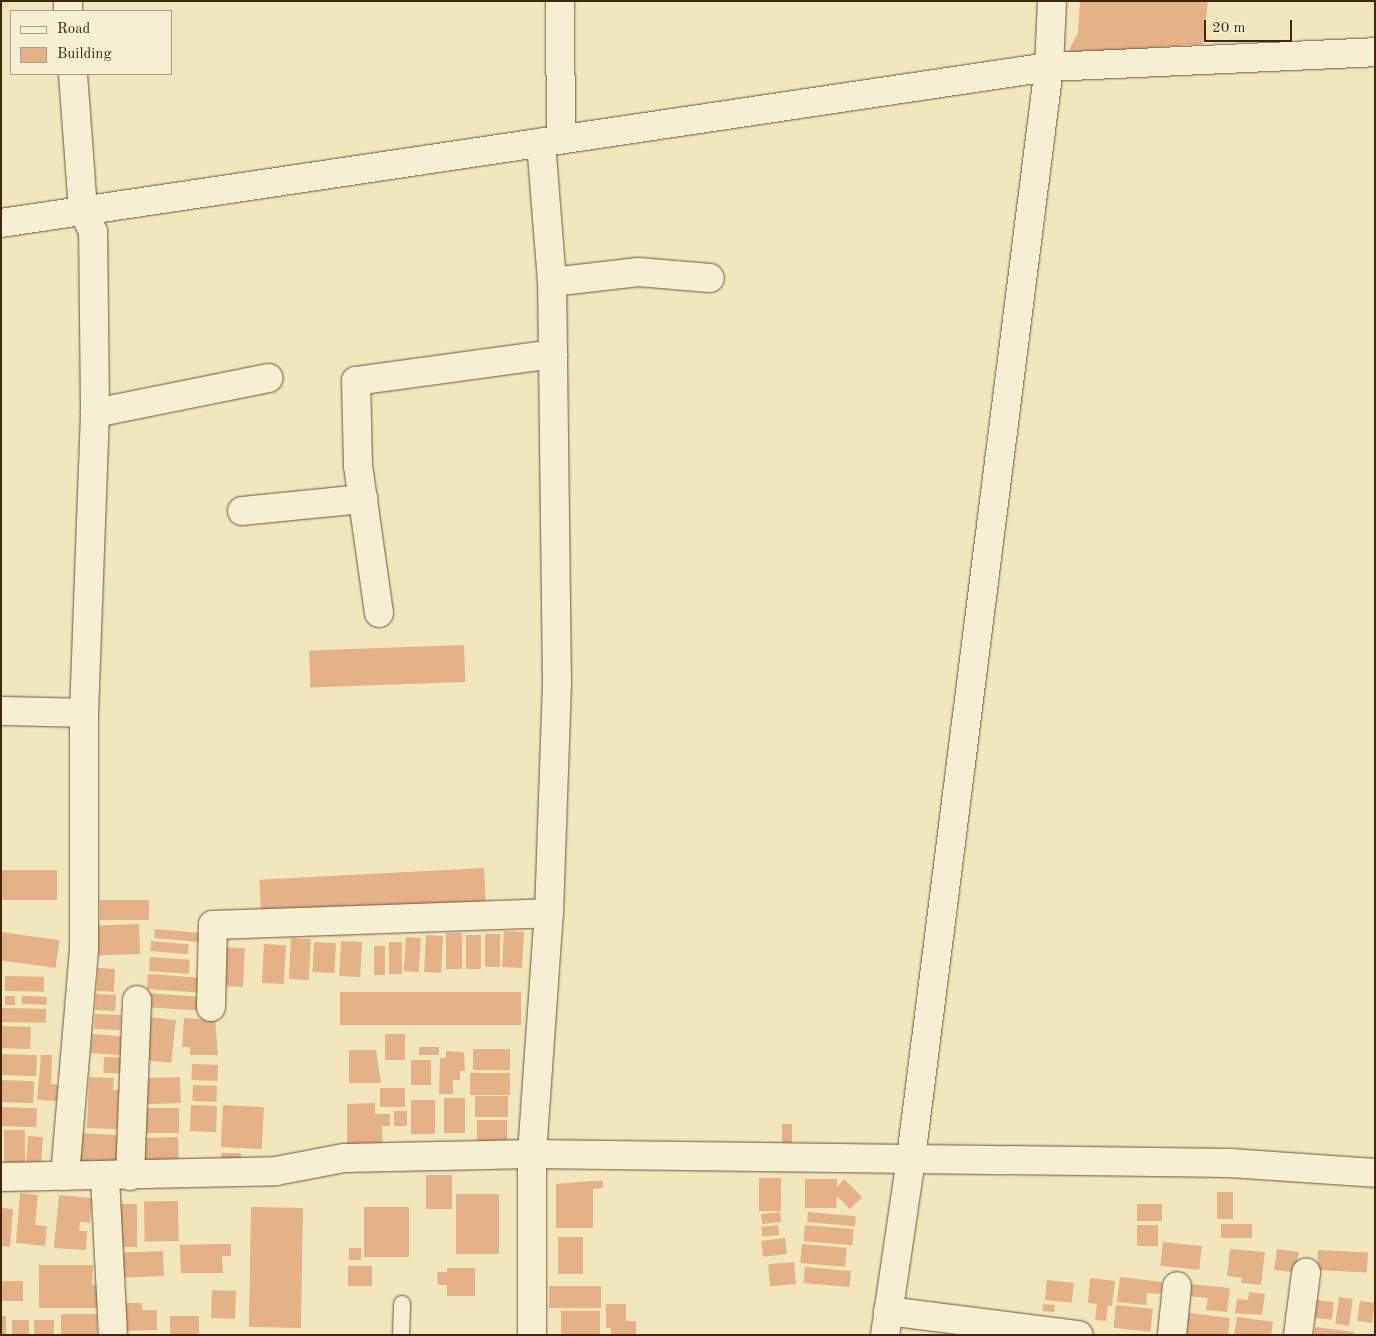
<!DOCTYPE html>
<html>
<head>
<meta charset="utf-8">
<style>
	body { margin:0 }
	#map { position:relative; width:1376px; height:1336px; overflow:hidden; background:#f2e6bc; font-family:"Old Standard TT",serif }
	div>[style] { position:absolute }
	.building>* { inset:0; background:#e5b186; transform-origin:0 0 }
	.roads { filter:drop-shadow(0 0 1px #6b5836) drop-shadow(0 0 1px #6b5836) }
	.lane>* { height:16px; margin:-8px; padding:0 8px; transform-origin:8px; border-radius:8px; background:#f7efd3 }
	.street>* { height:28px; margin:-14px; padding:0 14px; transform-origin:14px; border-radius:14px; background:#f7efd3 }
	.secondary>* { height:28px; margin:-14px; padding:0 14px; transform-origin:14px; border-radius:14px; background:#f7efd3 }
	span { translate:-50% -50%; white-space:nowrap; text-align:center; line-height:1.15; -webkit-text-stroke:4px #f7efd3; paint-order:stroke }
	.frame { position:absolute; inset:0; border:2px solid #3e2809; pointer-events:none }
	.legend { position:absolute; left:10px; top:10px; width:162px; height:65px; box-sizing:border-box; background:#f7efd3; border:1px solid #ad9f82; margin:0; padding:6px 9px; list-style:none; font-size:15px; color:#3e2809 }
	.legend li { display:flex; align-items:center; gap:10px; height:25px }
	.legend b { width:25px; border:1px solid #ad9f82 }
	.scale { position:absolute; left:1204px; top:20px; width:88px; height:22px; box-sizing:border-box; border:2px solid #3e2809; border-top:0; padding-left:6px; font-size:15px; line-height:18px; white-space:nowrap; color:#3e2809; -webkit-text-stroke:4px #f7efd3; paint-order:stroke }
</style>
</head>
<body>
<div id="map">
	<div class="building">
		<div style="clip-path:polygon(1080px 1px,1208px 1px,1203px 44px,1067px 54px,1078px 33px)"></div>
		<div style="left:464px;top:645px;width:37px;height:155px;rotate:88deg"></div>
		<div style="left:484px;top:868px;width:36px;height:225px;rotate:87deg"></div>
		<div style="left:1px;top:870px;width:56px;height:30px"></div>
		<div style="left:149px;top:900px;width:20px;height:49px;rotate:90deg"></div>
		<div style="left:139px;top:924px;width:30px;height:42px;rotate:88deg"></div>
		<div style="left:155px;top:929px;width:49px;height:9px;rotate:5deg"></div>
		<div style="left:504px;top:931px;width:20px;height:36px;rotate:3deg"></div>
		<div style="left:1px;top:932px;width:59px;height:28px;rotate:8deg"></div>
		<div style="left:446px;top:933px;width:16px;height:36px"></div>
		<div style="left:485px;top:934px;width:15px;height:33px"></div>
		<div style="left:426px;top:935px;width:17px;height:37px;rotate:3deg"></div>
		<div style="left:466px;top:935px;width:15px;height:34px"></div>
		<div style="left:406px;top:937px;width:15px;height:34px;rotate:4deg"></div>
		<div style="left:291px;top:938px;width:20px;height:41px;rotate:3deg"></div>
		<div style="left:151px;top:941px;width:38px;height:10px;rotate:5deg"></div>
		<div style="left:341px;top:941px;width:21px;height:35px;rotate:3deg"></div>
		<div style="left:314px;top:942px;width:22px;height:30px;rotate:3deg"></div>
		<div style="left:389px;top:942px;width:13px;height:32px"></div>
		<div style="left:264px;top:944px;width:22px;height:39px;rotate:3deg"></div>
		<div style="left:374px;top:946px;width:11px;height:29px"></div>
		<div style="left:223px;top:947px;width:22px;height:39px;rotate:3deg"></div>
		<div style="left:150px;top:957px;width:40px;height:14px;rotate:4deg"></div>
		<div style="left:98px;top:968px;width:17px;height:23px;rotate:3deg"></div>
		<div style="left:148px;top:974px;width:52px;height:15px;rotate:4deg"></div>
		<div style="left:5px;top:976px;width:39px;height:15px;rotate:1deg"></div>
		<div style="left:521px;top:992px;width:33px;height:181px;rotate:90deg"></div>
		<div style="left:146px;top:993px;width:56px;height:14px;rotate:4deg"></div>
		<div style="left:96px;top:994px;width:20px;height:16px;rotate:3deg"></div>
		<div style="left:5px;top:996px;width:10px;height:9px"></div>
		<div style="left:22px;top:996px;width:25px;height:8px;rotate:2deg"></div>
		<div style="left:1px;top:1008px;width:45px;height:14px;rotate:1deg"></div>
		<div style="left:95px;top:1014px;width:26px;height:15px;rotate:2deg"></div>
		<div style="left:147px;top:1017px;width:29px;height:43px;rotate:6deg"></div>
		<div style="clip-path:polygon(184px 1018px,215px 1020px,218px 1055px,190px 1055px,190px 1047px,182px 1047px)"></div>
		<div style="left:1px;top:1026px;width:30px;height:22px;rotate:2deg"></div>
		<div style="left:92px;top:1034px;width:31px;height:19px;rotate:4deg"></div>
		<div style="left:385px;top:1034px;width:20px;height:26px"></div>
		<div style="left:419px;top:1047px;width:20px;height:8px"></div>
		<div style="left:473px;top:1049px;width:37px;height:21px"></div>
		<div style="clip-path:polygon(349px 1050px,376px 1050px,381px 1083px,349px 1083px)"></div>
		<div style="clip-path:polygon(446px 1051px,464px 1052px,465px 1071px,460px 1071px,460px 1080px,453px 1080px,453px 1094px,439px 1094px,440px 1058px,446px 1058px)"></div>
		<div style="left:1px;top:1054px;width:36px;height:21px;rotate:2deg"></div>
		<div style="clip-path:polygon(41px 1055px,52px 1055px,51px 1084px,58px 1085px,57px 1101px,37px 1100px)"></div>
		<div style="left:104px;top:1057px;width:24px;height:16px;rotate:2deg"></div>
		<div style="left:411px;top:1060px;width:20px;height:25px"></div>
		<div style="left:192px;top:1064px;width:26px;height:16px;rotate:2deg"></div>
		<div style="left:470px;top:1073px;width:40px;height:22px"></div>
		<div style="clip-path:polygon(89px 1077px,114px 1078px,113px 1090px,119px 1090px,117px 1129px,87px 1128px)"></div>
		<div style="left:180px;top:1077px;width:26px;height:38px;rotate:88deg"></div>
		<div style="left:1px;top:1080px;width:33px;height:22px;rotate:2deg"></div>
		<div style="left:193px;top:1085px;width:24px;height:16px;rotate:2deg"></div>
		<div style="left:380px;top:1088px;width:25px;height:19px"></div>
		<div style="left:508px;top:1096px;width:21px;height:33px;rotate:90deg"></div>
		<div style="left:444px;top:1098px;width:21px;height:35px"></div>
		<div style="left:411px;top:1100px;width:24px;height:34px"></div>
		<div style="clip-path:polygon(375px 1103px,375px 1114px,390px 1114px,390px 1126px,382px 1126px,383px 1149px,347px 1149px,347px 1104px)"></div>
		<div style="left:191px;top:1105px;width:26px;height:26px;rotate:2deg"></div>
		<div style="left:223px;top:1105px;width:41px;height:42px;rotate:3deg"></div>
		<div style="left:1px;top:1107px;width:36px;height:19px;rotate:2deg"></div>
		<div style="left:179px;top:1108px;width:25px;height:38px;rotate:90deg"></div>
		<div style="left:394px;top:1111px;width:13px;height:15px"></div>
		<div style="left:477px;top:1120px;width:30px;height:27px"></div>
		<div style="left:782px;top:1124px;width:10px;height:22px"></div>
		<div style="left:4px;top:1130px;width:21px;height:41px"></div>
		<div style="left:78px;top:1133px;width:42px;height:34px;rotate:3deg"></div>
		<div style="left:28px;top:1136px;width:15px;height:33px;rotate:4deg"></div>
		<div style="clip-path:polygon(178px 1137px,179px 1168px,141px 1163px,140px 1138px)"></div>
		<div style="left:221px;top:1153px;width:20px;height:15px"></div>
		<div style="left:426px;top:1175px;width:26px;height:34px"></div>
		<div style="left:759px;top:1178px;width:22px;height:33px"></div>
		<div style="clip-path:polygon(805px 1179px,837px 1179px,837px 1187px,844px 1179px,862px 1197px,850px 1209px,837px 1196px,836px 1208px,805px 1208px)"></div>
		<div style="clip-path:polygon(589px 1181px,603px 1181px,603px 1188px,593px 1189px,593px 1228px,556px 1228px,556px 1184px)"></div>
		<div style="left:1217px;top:1192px;width:16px;height:27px"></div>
		<div style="clip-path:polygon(20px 1193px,38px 1195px,35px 1225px,47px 1226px,45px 1246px,16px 1243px)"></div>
		<div style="left:456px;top:1194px;width:43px;height:60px"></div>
		<div style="clip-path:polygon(59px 1195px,92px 1198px,90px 1223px,80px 1222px,79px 1231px,87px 1231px,86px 1250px,54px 1248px)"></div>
		<div style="left:178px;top:1201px;width:40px;height:34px;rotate:89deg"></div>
		<div style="left:117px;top:1204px;width:20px;height:43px"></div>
		<div style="left:1137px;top:1204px;width:25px;height:17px"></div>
		<div style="left:251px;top:1207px;width:52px;height:120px;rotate:1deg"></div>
		<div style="left:364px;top:1207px;width:45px;height:50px"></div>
		<div style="clip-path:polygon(1px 1208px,13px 1209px,10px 1247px,1px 1246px)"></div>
		<div style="left:780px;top:1212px;width:10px;height:19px;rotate:84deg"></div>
		<div style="left:808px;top:1212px;width:48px;height:10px;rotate:5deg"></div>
		<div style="left:1221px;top:1224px;width:31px;height:14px"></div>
		<div style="left:778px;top:1225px;width:10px;height:17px;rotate:84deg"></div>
		<div style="left:805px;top:1225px;width:49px;height:16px;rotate:5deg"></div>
		<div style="left:1137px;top:1225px;width:21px;height:21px"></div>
		<div style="left:558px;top:1237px;width:25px;height:37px"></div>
		<div style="left:785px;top:1238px;width:16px;height:24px;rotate:83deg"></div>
		<div style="left:1163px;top:1242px;width:39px;height:24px;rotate:6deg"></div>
		<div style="clip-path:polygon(216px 1244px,231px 1244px,231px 1256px,222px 1256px,223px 1273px,181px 1273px,180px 1245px)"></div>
		<div style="left:802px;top:1244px;width:45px;height:19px;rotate:5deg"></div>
		<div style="left:349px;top:1248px;width:12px;height:12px"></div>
		<div style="clip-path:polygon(1230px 1249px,1265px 1252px,1261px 1285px,1241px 1283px,1242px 1278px,1227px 1276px)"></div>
		<div style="left:1277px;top:1249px;width:22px;height:21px;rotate:8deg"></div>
		<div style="left:1318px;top:1250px;width:50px;height:20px;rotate:3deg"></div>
		<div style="left:163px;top:1251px;width:25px;height:40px;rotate:88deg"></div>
		<div style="left:794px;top:1262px;width:22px;height:26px;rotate:85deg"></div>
		<div style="clip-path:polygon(39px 1265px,93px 1265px,92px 1285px,98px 1285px,98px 1308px,39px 1308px)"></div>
		<div style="left:348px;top:1266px;width:24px;height:20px"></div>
		<div style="left:805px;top:1267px;width:46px;height:16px;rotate:5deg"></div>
		<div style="clip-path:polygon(447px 1268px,475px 1268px,475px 1296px,447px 1296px,447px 1285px,438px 1285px,437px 1272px,447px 1272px)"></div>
		<div style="clip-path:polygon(1120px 1277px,1162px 1282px,1161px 1294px,1147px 1293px,1146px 1305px,1117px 1302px)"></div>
		<div style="clip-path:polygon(1090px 1278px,1115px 1281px,1112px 1306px,1108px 1305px,1106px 1321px,1095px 1320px,1097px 1304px,1088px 1303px)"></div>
		<div style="left:1047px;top:1280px;width:27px;height:20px;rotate:6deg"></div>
		<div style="left:1px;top:1281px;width:22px;height:20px"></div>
		<div style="clip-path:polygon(1188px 1284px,1230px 1288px,1227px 1312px,1206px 1310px,1208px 1298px,1187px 1296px)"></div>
		<div style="left:549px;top:1286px;width:52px;height:22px"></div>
		<div style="left:212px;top:1290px;width:24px;height:28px;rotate:2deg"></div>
		<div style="clip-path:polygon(1249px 1292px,1265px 1294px,1262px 1315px,1235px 1313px,1237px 1299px,1248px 1300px)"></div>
		<div style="left:1339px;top:1297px;width:14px;height:27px;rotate:8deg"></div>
		<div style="left:1316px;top:1300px;width:18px;height:18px;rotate:6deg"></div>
		<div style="left:1360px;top:1301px;width:15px;height:20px;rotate:8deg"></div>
		<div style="clip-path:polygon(122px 1303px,142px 1303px,142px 1310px,157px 1310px,157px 1330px,122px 1331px)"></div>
		<div style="clip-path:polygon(606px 1304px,626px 1304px,626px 1321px,636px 1321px,636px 1335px,611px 1335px,611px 1328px,606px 1328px)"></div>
		<div style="left:1043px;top:1304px;width:12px;height:7px;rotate:5deg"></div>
		<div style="left:1116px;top:1305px;width:37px;height:23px;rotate:6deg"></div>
		<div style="left:600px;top:1311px;width:24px;height:39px;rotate:90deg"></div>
		<div style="clip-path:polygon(1189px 1313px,1230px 1318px,1228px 1335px,1186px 1335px)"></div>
		<div style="left:61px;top:1314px;width:36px;height:21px"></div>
		<div style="left:1px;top:1316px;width:5px;height:19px"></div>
		<div style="left:170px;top:1316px;width:29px;height:19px"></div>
		<div style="clip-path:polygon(1237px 1317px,1273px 1322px,1271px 1335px,1234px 1335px)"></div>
		<div style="left:12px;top:1320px;width:17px;height:15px"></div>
		<div style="left:34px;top:1320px;width:20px;height:15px"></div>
		<div style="clip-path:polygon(1315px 1327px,1354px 1332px,1353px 1335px,1314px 1335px)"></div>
	</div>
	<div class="roads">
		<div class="lane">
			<div style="left:401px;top:1335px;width:31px;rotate:-88deg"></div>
		</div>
		<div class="street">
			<div style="left:68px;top:1px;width:10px;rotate:90deg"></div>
			<div style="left:560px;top:1px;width:137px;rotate:89.6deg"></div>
			<div style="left:1px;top:223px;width:1060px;rotate:-8.47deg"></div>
			<div style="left:1049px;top:67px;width:326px;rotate:-2.6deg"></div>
			<div style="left:552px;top:282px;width:87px;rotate:-6.6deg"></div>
			<div style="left:638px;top:272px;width:72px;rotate:4.8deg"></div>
			<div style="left:95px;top:413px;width:177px;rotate:-11.4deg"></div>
			<div style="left:242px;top:511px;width:122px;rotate:-5.7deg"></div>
			<div style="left:379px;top:613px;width:148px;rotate:-98.1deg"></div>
			<div style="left:358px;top:466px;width:85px;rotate:-91.3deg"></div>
			<div style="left:356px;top:381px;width:199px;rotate:-7.8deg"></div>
			<div style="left:1px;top:711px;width:83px;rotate:1.4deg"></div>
			<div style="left:211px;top:1007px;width:82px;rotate:-88.6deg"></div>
			<div style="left:213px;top:925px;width:336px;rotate:-2deg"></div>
			<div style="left:65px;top:1176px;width:229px;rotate:-85.2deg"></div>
			<div style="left:84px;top:948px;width:235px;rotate:-90deg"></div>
			<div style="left:84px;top:713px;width:300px;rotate:-87.9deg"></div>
			<div style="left:95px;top:413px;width:181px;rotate:-90.6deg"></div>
			<div style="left:93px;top:232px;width:24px;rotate:-114deg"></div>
			<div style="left:83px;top:210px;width:136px;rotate:-94.2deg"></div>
			<div style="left:130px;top:1176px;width:176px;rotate:-87.7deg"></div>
			<div style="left:1px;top:1177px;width:275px;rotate:-1.2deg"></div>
			<div style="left:276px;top:1171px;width:69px;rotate:-10.8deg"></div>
			<div style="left:344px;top:1158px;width:188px;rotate:-1.2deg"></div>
			<div style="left:532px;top:1154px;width:698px;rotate:0.74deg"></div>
			<div style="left:1230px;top:1163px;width:145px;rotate:3.9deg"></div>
			<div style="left:105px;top:1177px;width:158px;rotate:87.1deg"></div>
			<div style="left:888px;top:1311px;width:192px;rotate:7.2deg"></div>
			<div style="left:532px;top:1335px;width:181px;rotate:-90deg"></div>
			<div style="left:532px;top:1154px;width:242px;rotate:-86deg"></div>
			<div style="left:549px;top:913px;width:229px;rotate:-88deg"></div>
			<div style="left:557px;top:684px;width:402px;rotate:-90.7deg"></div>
			<div style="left:552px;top:282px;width:140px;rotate:-94.5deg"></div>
			<div style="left:1172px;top:1335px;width:49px;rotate:-84.2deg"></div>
			<div style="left:1298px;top:1335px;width:63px;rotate:-82.6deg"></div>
		</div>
		<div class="secondary">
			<div style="left:885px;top:1335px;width:179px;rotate:-81.6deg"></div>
			<div style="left:911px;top:1158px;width:1100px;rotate:-82.79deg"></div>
			<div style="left:1049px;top:67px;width:66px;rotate:-87.4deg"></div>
		</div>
	</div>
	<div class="frame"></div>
	<ul class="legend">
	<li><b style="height:6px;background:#f7efd3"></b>Road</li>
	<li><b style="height:14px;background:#e5b186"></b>Building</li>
	</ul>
	<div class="scale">20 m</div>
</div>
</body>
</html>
